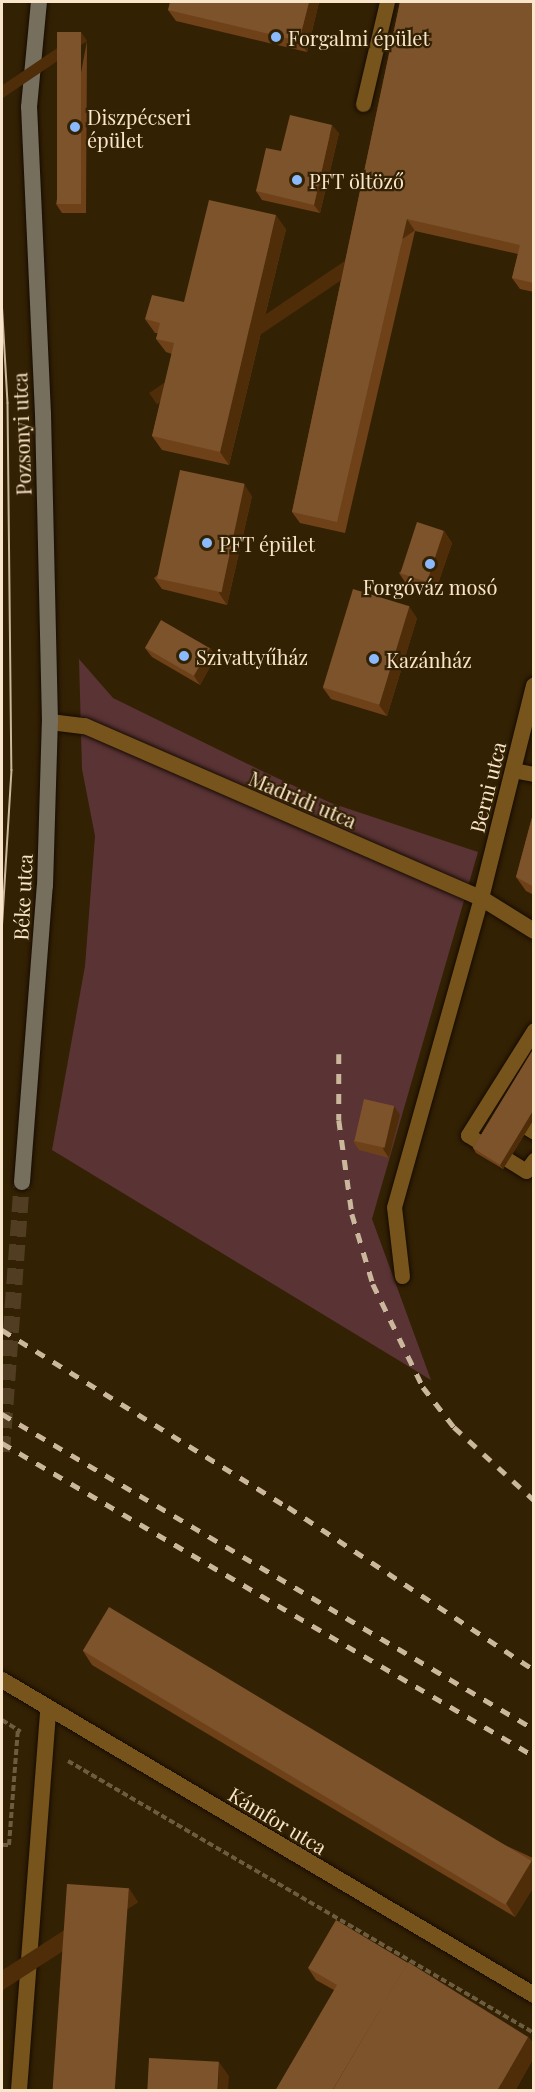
<!DOCTYPE html>
<html>
<head>
<meta charset="utf-8">
<style>
	body { margin:0 }
	#map { position:relative; width:535px; height:2092px; overflow:hidden; background:#332104; font-family:"Playfair Display",serif }
	div>[style] { position:absolute }
	.green>* { inset:0; background:#5a3335 }
	.secondary-tunnel>* { height:16px; margin-top:-8px; transform-origin:0; background:repeating-linear-gradient(90deg,#513e22 0 16px,transparent 0 24px) }
	.path>* { height:4px; margin-top:-2px; transform-origin:0; background:repeating-linear-gradient(90deg,#6e5c3f 0 6px,transparent 0 9px) }
	.roads { filter:drop-shadow(0 0 2px #160c00) drop-shadow(0 0 2px #160c00) }
	.service>* { height:15px; margin:-7.5px; padding:0 7.5px; transform-origin:7.5px; border-radius:7.5px; background:#76541c }
	.minor>* { height:16px; margin:-8px; padding:0 8px; transform-origin:8px; border-radius:8px; background:#76541c }
	.tertiary>* { height:16px; margin:-8px; padding:0 8px; transform-origin:8px; border-radius:8px; background:#76541c }
	.secondary>* { height:16px; margin:-8px; padding:0 8px; transform-origin:8px; border-radius:8px; background:#776f5e }
	.tram>* { height:1.5px; margin:-0.75px; padding:0 0.75px; transform-origin:0.75px; border-radius:0.75px; background:#cbb89c }
	.rail>* { height:4.5px; margin-top:-2.25px; transform-origin:0; background:repeating-linear-gradient(90deg,#cbb89c 0 10px,transparent 0 20px) }
	.wall>* { inset:0; background:#6e4119 }
	.shaded-wall>* { inset:0; background:#502d09; transform-origin:0 0 }
	.building>* { inset:0; background:#7d532c; transform-origin:0 0 }
	.dots>* { width:16px; height:16px; translate:-50% -50%; box-sizing:border-box; border:3px solid #332104; border-radius:50% }
	span { translate:-50% -50%; white-space:nowrap; text-align:center; line-height:1.15; -webkit-text-stroke:4.5px #332104; paint-order:stroke }
	.poi-label { font-size:20px; color:#f9e5ca }
	.left { translate:0 -50%; text-align:left }
	.street-label { font-size:20px; color:#f9e5ca }
	.frame { position:absolute; inset:0; border:3px solid #f9e5ca; pointer-events:none }
</style>
</head>
<body>
<div id="map">
	<div class="green">
		<div style="clip-path:polygon(79px 659px,113px 698px,260px 770px,331px 803px,478px 852px,372px 1219px,431px 1380px,52px 1150px,85px 966px,95px 836px,82px 769px)"></div>
	</div>
	<div class="secondary-tunnel">
		<div style="left:2px;top:1452px;width:271px;rotate:-85.8deg"></div>
	</div>
	<div class="path">
		<div style="left:2px;top:1720px;width:22px;rotate:32deg"></div>
		<div style="left:68px;top:1761px;width:540px;rotate:30.27deg"></div>
		<div style="left:2px;top:1845px;width:7px"></div>
		<div style="left:9px;top:1845px;width:116px;rotate:-85.6deg"></div>
	</div>
	<div class="roads">
		<div class="service">
			<div style="left:363px;top:104px;width:105px;rotate:-76.8deg"></div>
			<div style="left:513px;top:770px;width:21px;rotate:11deg"></div>
			<div style="left:534px;top:1030px;width:124px;rotate:122.2deg"></div>
			<div style="left:468px;top:1135px;width:68px;rotate:31.8deg"></div>
			<div style="left:526px;top:1171px;width:14px;rotate:-54deg"></div>
			<div style="left:511px;top:1118px;width:27px;rotate:31deg"></div>
			<div style="left:402px;top:1276px;width:69px;rotate:-96.6deg"></div>
			<div style="left:394px;top:1207px;width:321px;rotate:-74.3deg"></div>
		</div>
		<div class="minor">
			<div style="left:50px;top:722px;width:35px;rotate:7deg"></div>
			<div style="left:85px;top:726px;width:432px;rotate:23.5deg"></div>
			<div style="left:481px;top:898px;width:62px;rotate:31.9deg"></div>
			<div style="left:481px;top:898px;width:219px;rotate:-76deg"></div>
			<div style="left:19px;top:2090px;width:382px;rotate:-85.6deg"></div>
		</div>
		<div class="tertiary">
			<div style="left:2px;top:1680px;width:618px;rotate:30.63deg"></div>
		</div>
		<div class="secondary">
			<div style="left:22px;top:1182px;width:297px;rotate:-85.6deg"></div>
			<div style="left:45px;top:886px;width:164px;rotate:-88.3deg"></div>
			<div style="left:50px;top:722px;width:308px;rotate:-91.3deg"></div>
			<div style="left:43px;top:414px;width:307px;rotate:-92.6deg"></div>
			<div style="left:29px;top:107px;width:105px;rotate:-84.6deg"></div>
		</div>
	</div>
	<div class="tram">
		<div style="left:2px;top:299px;width:104px;rotate:86.7deg"></div>
		<div style="left:8px;top:403px;width:367px;rotate:89.4deg"></div>
		<div style="left:12px;top:770px;width:165px;rotate:93.5deg"></div>
	</div>
	<div class="rail">
		<div style="left:339px;top:1054px;width:66px;rotate:90deg"></div>
		<div style="left:339px;top:1120px;width:95px;rotate:82.1deg"></div>
		<div style="left:352px;top:1214px;width:73px;rotate:73.3deg"></div>
		<div style="left:373px;top:1284px;width:114px;rotate:64.1deg"></div>
		<div style="left:423px;top:1387px;width:51px;rotate:52.2deg"></div>
		<div style="left:454px;top:1427px;width:108px;rotate:42.4deg"></div>
		<div style="left:2px;top:1330px;width:336px;rotate:31.8deg"></div>
		<div style="left:288px;top:1507px;width:295px;rotate:33.5deg"></div>
		<div style="left:2px;top:1414px;width:618px;rotate:30.63deg"></div>
		<div style="left:2px;top:1443px;width:617px;rotate:30.47deg"></div>
	</div>
	<div class="wall">
		<div style="clip-path:polygon(319px 2px,307px 52px,176px 21px,168px 10px)"></div>
		<div style="clip-path:polygon(400px 2px,534px 2px,534px 292px,520px 289px,512px 278px,518px 254px,415px 231px,345px 533px,300px 523px,292px 512px)"></div>
		<div style="clip-path:polygon(87px 41px,86px 213px,62px 213px,56px 204px)"></div>
		<div style="clip-path:polygon(339px 133px,320px 213px,262px 200px,256px 191px,281px 151px)"></div>
		<div style="clip-path:polygon(286px 229px,229px 465px,162px 450px,152px 436px,172px 354px,166px 352px,156px 339px,158px 333px,155px 333px,145px 319px,184px 302px)"></div>
		<div style="clip-path:polygon(252px 496px,227px 605px,162px 589px,154px 578px)"></div>
		<div style="clip-path:polygon(444px 531px,452px 543px,434px 595px,407px 585px,399px 573px)"></div>
		<div style="clip-path:polygon(417px 618px,387px 716px,331px 699px,323px 688px)"></div>
		<div style="clip-path:polygon(145px 648px,210px 648px,216px 656px,200px 685px,152px 657px)"></div>
		<div style="clip-path:polygon(534px 810px,534px 895px,526px 891px,516px 877px)"></div>
		<div style="clip-path:polygon(534px 1048px,534px 1119px,503px 1169px,476px 1153px,473px 1148px)"></div>
		<div style="clip-path:polygon(400px 1115px,389px 1158px,359px 1150px,353px 1141px)"></div>
		<div style="clip-path:polygon(83px 1651px,533px 1858px,534px 1860px,534px 1886px,515px 1917px,92px 1665px)"></div>
		<div style="clip-path:polygon(308px 1968px,528px 2037px,534px 2044px,534px 2057px,515px 2091px,316px 1980px)"></div>
	</div>
	<div class="shaded-wall">
		<div style="clip-path:polygon(309px 2px,319px 2px,307px 52px,299px 41px)"></div>
		<div style="left:81px;top:32px;width:11px;height:172px;rotate:56deg"></div>
		<div style="clip-path:polygon(332px 125px,339px 133px,320px 213px,314px 205px)"></div>
		<div style="clip-path:polygon(276px 215px,286px 229px,229px 465px,220px 452px)"></div>
		<div style="left:407px;top:219px;width:14px;height:311px;rotate:56deg"></div>
		<div style="clip-path:polygon(244px 484px,252px 496px,227px 605px,219px 593px)"></div>
		<div style="clip-path:polygon(444px 531px,452px 543px,434px 595px,426px 583px)"></div>
		<div style="clip-path:polygon(409px 606px,417px 618px,387px 716px,379px 705px)"></div>
		<div style="clip-path:polygon(210px 648px,216px 656px,200px 685px,194px 676px)"></div>
		<div style="clip-path:polygon(394px 1106px,400px 1115px,389px 1158px,383px 1149px)"></div>
		<div style="clip-path:polygon(534px 1109px,534px 1119px,503px 1169px,500px 1165px)"></div>
		<div style="clip-path:polygon(533px 1858px,534px 1860px,534px 1886px,515px 1917px,506px 1903px)"></div>
		<div style="left:129px;top:1888px;width:17px;height:203px;rotate:57deg"></div>
		<div style="clip-path:polygon(528px 2037px,534px 2044px,534px 2057px,515px 2091px,497px 2091px)"></div>
		<div style="clip-path:polygon(219px 2062px,229px 2076px,228px 2091px,218px 2091px)"></div>
	</div>
	<div class="building">
		<div style="clip-path:polygon(170px 2px,309px 2px,299px 41px,168px 10px)"></div>
		<div style="clip-path:polygon(400px 2px,534px 2px,534px 283px,512px 278px,520px 245px,407px 219px,337px 522px,292px 512px)"></div>
		<div style="left:57px;top:32px;width:24px;height:172px"></div>
		<div style="clip-path:polygon(290px 115px,332px 125px,314px 205px,256px 191px,266px 148px,281px 151px)"></div>
		<div style="clip-path:polygon(209px 200px,276px 215px,220px 452px,152px 436px,174px 343px,156px 339px,160px 323px,145px 319px,152px 295px,184px 302px)"></div>
		<div style="left:180px;top:470px;width:66px;height:111px;rotate:12deg"></div>
		<div style="left:417px;top:522px;width:28px;height:54px;rotate:18deg"></div>
		<div style="left:353px;top:589px;width:59px;height:103px;rotate:17deg"></div>
		<div style="left:161px;top:620px;width:56px;height:32px;rotate:30deg"></div>
		<div style="clip-path:polygon(534px 810px,534px 887px,516px 877px)"></div>
		<div style="clip-path:polygon(534px 1048px,534px 1109px,500px 1165px,473px 1148px)"></div>
		<div style="left:364px;top:1099px;width:31px;height:43px;rotate:13deg"></div>
		<div style="left:109px;top:1607px;width:493px;height:51px;rotate:31deg"></div>
		<div style="left:67px;top:1884px;width:62px;height:207px;rotate:4deg"></div>
		<div style="clip-path:polygon(336px 1920px,408px 1963px,332px 2091px,275px 2091px,337px 1985px,308px 1968px)"></div>
		<div style="clip-path:polygon(408px 1962px,528px 2037px,497px 2091px,332px 2091px)"></div>
		<div style="left:149px;top:2058px;width:70px;height:33px;rotate:3deg"></div>
	</div>
	<div class="dots">
		<div style="left:276px;top:37px;background:#8abafc"></div>
		<div style="left:75px;top:127px;background:#8abafc"></div>
		<div style="left:297px;top:180px;background:#8abafc"></div>
		<div style="left:207px;top:543px;background:#8abafc"></div>
		<div style="left:430px;top:564px;background:#8abafc"></div>
		<div style="left:184px;top:656px;background:#8abafc"></div>
		<div style="left:374px;top:659px;background:#8abafc"></div>
	</div>
	<div class="poi-label">
		<span class="left" style="left:288px;top:37px">Forgalmi épület</span>
		<span class="left" style="left:87px;top:128px">Diszpécseri<br>épület</span>
		<span class="left" style="left:309px;top:180px">PFT öltöző</span>
		<span class="left" style="left:219px;top:543px">PFT épület</span>
		<span style="left:430px;top:586px">Forgóváz mosó</span>
		<span class="left" style="left:196px;top:656px">Szivattyűház</span>
		<span class="left" style="left:386px;top:659px">Kazánház</span>
	</div>
	<div class="street-label">
		<span style="left:21px;top:434px;rotate:-92deg">Pozsonyi utca</span>
		<span style="left:487px;top:787px;rotate:-76deg">Berni utca</span>
		<span style="left:303px;top:799px;rotate:23deg">Madridi utca</span>
		<span style="left:22px;top:897px;rotate:-87deg">Béke utca</span>
		<span style="left:278px;top:1820px;rotate:31deg">Kámfor utca</span>
	</div>
	<div class="frame"></div>
</div>
</body>
</html>
